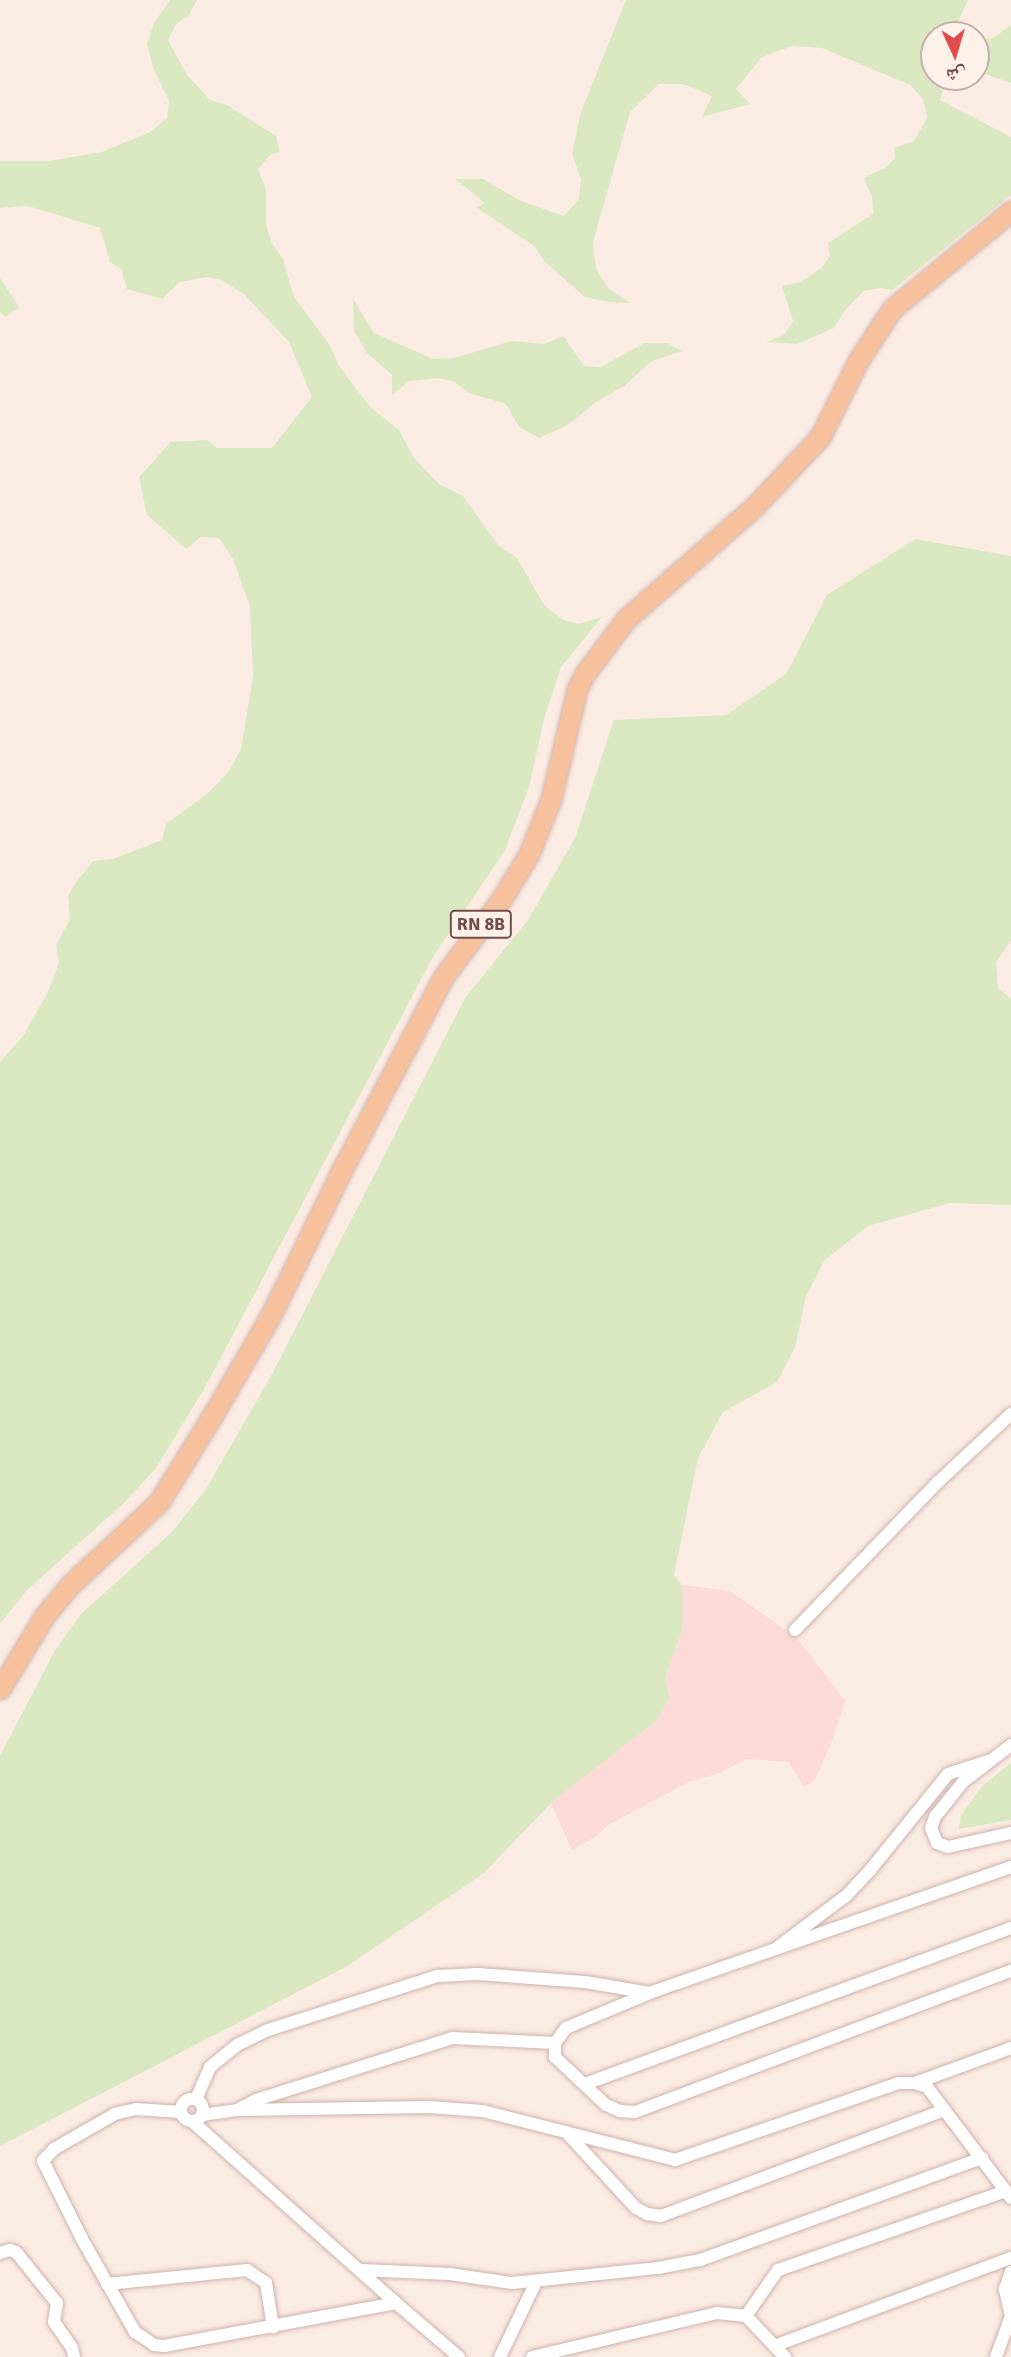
<!DOCTYPE html>
<html>
<head>
<meta charset="utf-8">
<style>
	body { margin:0 }
	#map { position:relative; width:1011px; height:2357px; overflow:hidden; background:#fbece3; font-family:Signika,"Noto Naskh Arabic",sans-serif }
	div>[style] { position:absolute }
	.commercial>* { inset:0; background:#fbdad7 }
	.green>* { inset:0; background:#dae8c2 }
	.roads { filter:drop-shadow(0 0 2px #ceb4ad) drop-shadow(0 0 2px #ceb4ad) }
	.street>* { height:12px; margin:-6px; padding:0 6px; transform-origin:6px; border-radius:6px; background:#fff }
	.street>.ring { margin:-6px; padding:0; box-sizing:content-box; background:none; border:12px solid #fff; border-radius:50% }
	.primary>* { height:19px; margin:-9.5px; padding:0 9.5px; transform-origin:9.5px; border-radius:9.5px; background:#f7c19e }
	span { translate:-50% -50%; white-space:nowrap; text-align:center; line-height:1.15; -webkit-text-stroke:5px #fef1e9; paint-order:stroke }
	.shield-label span { padding:2px 5px; background:#fef1e9; border:2px solid; border-radius:5px; -webkit-text-stroke-width:0 }
	.shield-label { font-size:18px; color:#724f4a; font-weight:700 }
	.north { position:absolute; left:920px; top:21px; width:70px; height:70px; box-sizing:border-box; background:#fef1e9; border:2px solid #c6b0a9; border-radius:50%; rotate:176deg; font-size:19px; font-weight:700; line-height:28px; text-align:center; color:#724f4a }
	.north::after { content:''; display:block; margin:auto; width:24px; height:32px; background:#e04d4e; clip-path:polygon(50% 0,100% 100%,50% 72%,0 100%) }
</style>
</head>
<body>
<div id="map">
	<div class="commercial">
		<div style="clip-path:polygon(682px 1585px,730px 1591px,798px 1639px,845px 1701px,831px 1744px,815px 1780px,804px 1787px,789px 1762px,747px 1759px,719px 1773px,689px 1782px,608px 1825px,597px 1836px,572px 1850px,551px 1803px,656px 1720px,670px 1697px,665px 1678px,682px 1631px)"></div>
	</div>
	<div class="green">
		<div style="clip-path:polygon(170px 0,197px 0,189px 15px,176px 24px,168px 40px,187px 75px,210px 100px,227px 105px,276px 136px,280px 152px,270px 155px,258px 169px,266px 190px,266px 225px,272px 243px,283px 259px,294px 297px,329px 344px,339px 366px,370px 407px,399px 430px,414px 458px,439px 484px,463px 496px,498px 545px,517px 558px,544px 605px,562px 619px,579px 624px,602px 617px,561px 667px,545px 715px,529px 787px,505px 850px,433px 957px,203px 1391px,156px 1468px,124px 1503px,27px 1590px,0 1624px,0 1062px,23px 1036px,48px 992px,59px 963px,56px 945px,70px 919px,68px 896px,75px 884px,93px 861px,113px 859px,162px 840px,166px 824px,207px 794px,229px 771px,241px 749px,253px 676px,250px 607px,233px 559px,219px 538px,201px 537px,186px 549px,147px 515px,139px 477px,171px 442px,207px 440px,217px 448px,272px 448px,312px 397px,289px 342px,244px 294px,221px 280px,207px 277px,180px 282px,162px 299px,127px 289px,121px 269px,110px 262px,100px 228px,28px 206px,0 208px,0 161px,48px 161px,102px 152px,150px 132px,167px 118px,169px 101px,153px 68px,147px 44px,154px 23px)"></div>
		<div style="clip-path:polygon(626px 0,968px 0,958px 22px,962px 35px,934px 35px,934px 77px,976px 77px,976px 40px,993px 38px,1011px 25px,1011px 83px,985px 74px,978px 83px,943px 90px,940px 100px,1011px 137px,1011px 195px,892px 290px,880px 288px,864px 291px,846px 309px,834px 328px,797px 344px,766px 342px,784px 335px,793px 321px,782px 286px,801px 282px,821px 268px,830px 256px,828px 243px,873px 214px,872px 197px,864px 178px,886px 167px,895px 158px,894px 148px,914px 141px,927px 118px,923px 99px,910px 85px,822px 48px,792px 46px,762px 57px,736px 89px,750px 104px,702px 117px,712px 96px,683px 84px,659px 84px,630px 112px,593px 242px,596px 269px,609px 289px,630px 303px,608px 302px,585px 297px,545px 262px,534px 246px,476px 207px,485px 203px,455px 179px,483px 179px,521px 201px,564px 216px,579px 199px,581px 179px,572px 154px,581px 112px)"></div>
		<div style="clip-path:polygon(0 278px,19px 307px,6px 317px,0 313px)"></div>
		<div style="clip-path:polygon(353px 299px,374px 333px,433px 359px,454px 358px,512px 341px,544px 344px,563px 336px,584px 366px,601px 367px,644px 343px,667px 343px,682px 351px,652px 361px,624px 386px,596px 402px,568px 425px,539px 438px,519px 427px,506px 404px,469px 393px,453px 381px,436px 378px,409px 381px,392px 395px,392px 375px,367px 353px,354px 331px)"></div>
		<div style="clip-path:polygon(915px 539px,1011px 556px,1011px 940px,996px 962px,998px 988px,1011px 999px,1011px 1205px,950px 1203px,868px 1226px,825px 1260px,806px 1296px,795px 1348px,777px 1382px,723px 1412px,698px 1458px,674px 1575px,682px 1585px,682px 1631px,665px 1678px,670px 1697px,656px 1721px,551px 1803px,484px 1873px,346px 1967px,0 2146px,0 1756px,54px 1652px,80px 1615px,172px 1532px,206px 1489px,271px 1376px,465px 998px,528px 920px,575px 838px,614px 720px,726px 715px,786px 674px,827px 595px)"></div>
		<div style="clip-path:polygon(1011px 1763px,1011px 1820px,959px 1829px,961px 1815px,983px 1785px)"></div>
	</div>
	<div class="roads">
		<div class="street">
			<div style="left:795px;top:1630px;width:206px;rotate:-46deg"></div>
			<div style="left:938px;top:1482px;width:100px;rotate:-43deg"></div>
			<div style="left:1011px;top:1745px;width:61px;rotate:142.4deg"></div>
			<div style="left:963px;top:1782px;width:45px;rotate:128.7deg"></div>
			<div style="left:935px;top:1817px;width:12px;rotate:110deg"></div>
			<div style="left:931px;top:1828px;width:16px;rotate:68deg"></div>
			<div style="left:937px;top:1843px;width:12px;rotate:20deg"></div>
			<div style="left:948px;top:1847px;width:65px;rotate:-12.5deg"></div>
			<div style="left:1011px;top:1867px;width:382px;rotate:160.8deg"></div>
			<div style="left:650px;top:1993px;width:91px;rotate:157.4deg"></div>
			<div style="left:566px;top:2028px;width:19px;rotate:126deg"></div>
			<div style="left:555px;top:2043px;width:14px;rotate:90deg"></div>
			<div style="left:555px;top:2057px;width:70px;rotate:43.3deg"></div>
			<div style="left:606px;top:2105px;width:15px;rotate:23deg"></div>
			<div style="left:620px;top:2111px;width:15px;rotate:4deg"></div>
			<div style="left:635px;top:2112px;width:402px;rotate:-20.6deg"></div>
			<div style="left:778px;top:1947px;width:86px;rotate:-37deg"></div>
			<div style="left:847px;top:1895px;width:35px;rotate:-47deg"></div>
			<div style="left:871px;top:1869px;width:122px;rotate:-51deg"></div>
			<div style="left:948px;top:1774px;width:42px;rotate:-18deg"></div>
			<div style="left:915px;top:2083px;width:102px;rotate:-20deg"></div>
			<div style="left:585px;top:2084px;width:454px;rotate:-20.1deg"></div>
			<div class="ring" style="left:181px;top:2099px;width:10px;height:10px"></div>
			<div style="left:196px;top:2099px;width:35px;rotate:-66deg"></div>
			<div style="left:210px;top:2067px;width:35px;rotate:-39deg"></div>
			<div style="left:237px;top:2045px;width:34px;rotate:-26deg"></div>
			<div style="left:268px;top:2030px;width:177px;rotate:-17.7deg"></div>
			<div style="left:437px;top:1976px;width:41px;rotate:-2.8deg"></div>
			<div style="left:478px;top:1974px;width:107px;rotate:4.3deg"></div>
			<div style="left:585px;top:1982px;width:66px;rotate:9.6deg"></div>
			<div style="left:239px;top:2109px;width:19px;rotate:-28deg"></div>
			<div style="left:256px;top:2100px;width:207px;rotate:-17.5deg"></div>
			<div style="left:453px;top:2038px;width:102px;rotate:2.8deg"></div>
			<div style="left:180px;top:2112px;width:44px;rotate:-176.1deg"></div>
			<div style="left:136px;top:2109px;width:22px;rotate:167deg"></div>
			<div style="left:115px;top:2114px;width:70px;rotate:150.2deg"></div>
			<div style="left:54px;top:2149px;width:16px;rotate:133deg"></div>
			<div style="left:43px;top:2161px;width:87px;rotate:63.4deg"></div>
			<div style="left:82px;top:2239px;width:107px;rotate:60.3deg"></div>
			<div style="left:135px;top:2332px;width:23px;rotate:34deg"></div>
			<div style="left:154px;top:2345px;width:10px;rotate:6deg"></div>
			<div style="left:164px;top:2346px;width:236px;rotate:-10.5deg"></div>
			<div style="left:396px;top:2303px;width:272px;rotate:-138.3deg"></div>
			<div style="left:202px;top:2115px;width:35px;rotate:-8deg"></div>
			<div style="left:237px;top:2110px;width:192px;rotate:-0.9deg"></div>
			<div style="left:429px;top:2107px;width:54px;rotate:4.2deg"></div>
			<div style="left:483px;top:2111px;width:198px;rotate:14.3deg"></div>
			<div style="left:675px;top:2160px;width:237px;rotate:-19deg"></div>
			<div style="left:899px;top:2083px;width:16px"></div>
			<div style="left:915px;top:2083px;width:13px;rotate:18deg"></div>
			<div style="left:927px;top:2087px;width:139px;rotate:52.9deg"></div>
			<div style="left:566px;top:2132px;width:103px;rotate:47.4deg"></div>
			<div style="left:636px;top:2208px;width:13px;rotate:29deg"></div>
			<div style="left:647px;top:2214px;width:14px;rotate:8deg"></div>
			<div style="left:661px;top:2216px;width:303px;rotate:-20.5deg"></div>
			<div style="left:0;top:2253px;width:10px;rotate:-17deg"></div>
			<div style="left:10px;top:2250px;width:6px;rotate:18deg"></div>
			<div style="left:16px;top:2252px;width:65px;rotate:51.2deg"></div>
			<div style="left:57px;top:2303px;width:19px;rotate:99deg"></div>
			<div style="left:54px;top:2322px;width:32px;rotate:55deg"></div>
			<div style="left:72px;top:2348px;width:9px;rotate:77deg"></div>
			<div style="left:362px;top:2270px;width:88px;rotate:2.6deg"></div>
			<div style="left:450px;top:2274px;width:63px;rotate:8.3deg"></div>
			<div style="left:512px;top:2283px;width:147px;rotate:-5.9deg"></div>
			<div style="left:658px;top:2268px;width:43px;rotate:-10.8deg"></div>
			<div style="left:700px;top:2260px;width:300px;rotate:-19.9deg"></div>
			<div style="left:107px;top:2284px;width:141px;rotate:-5.7deg"></div>
			<div style="left:247px;top:2270px;width:23px;rotate:34deg"></div>
			<div style="left:266px;top:2283px;width:45px;rotate:81deg"></div>
			<div style="left:396px;top:2303px;width:83px;rotate:40.6deg"></div>
			<div style="left:746px;top:2316px;width:56px;rotate:-55.2deg"></div>
			<div style="left:778px;top:2270px;width:241px;rotate:-19.1deg"></div>
			<div style="left:1011px;top:2316px;width:28px;rotate:-103deg"></div>
			<div style="left:1005px;top:2289px;width:18px;rotate:-71deg"></div>
			<div style="left:774px;top:2346px;width:253px;rotate:-20.4deg"></div>
			<div style="left:500px;top:2357px;width:83px;rotate:-64.4deg"></div>
			<div style="left:532px;top:2357px;width:190px;rotate:-13.4deg"></div>
			<div style="left:717px;top:2313px;width:29px;rotate:6deg"></div>
			<div style="left:746px;top:2316px;width:57px;rotate:46.4deg"></div>
			<div style="left:996px;top:2357px;width:44px;rotate:-69.9deg"></div>
		</div>
		<div class="primary">
			<div style="left:0;top:1689px;width:87px;rotate:-58.7deg"></div>
			<div style="left:45px;top:1615px;width:39px;rotate:-50deg"></div>
			<div style="left:70px;top:1585px;width:122px;rotate:-43deg"></div>
			<div style="left:159px;top:1502px;width:105px;rotate:-58.3deg"></div>
			<div style="left:214px;top:1413px;width:113px;rotate:-59.8deg"></div>
			<div style="left:271px;top:1315px;width:164px;rotate:-63.9deg"></div>
			<div style="left:343px;top:1168px;width:217px;rotate:-62.3deg"></div>
			<div style="left:444px;top:976px;width:95px;rotate:-53.1deg"></div>
			<div style="left:501px;top:900px;width:54px;rotate:-58.7deg"></div>
			<div style="left:529px;top:854px;width:59px;rotate:-68.2deg"></div>
			<div style="left:551px;top:799px;width:113px;rotate:-76.7deg"></div>
			<div style="left:577px;top:689px;width:16px;rotate:-63deg"></div>
			<div style="left:584px;top:675px;width:70px;rotate:-53.1deg"></div>
			<div style="left:626px;top:619px;width:171px;rotate:-41.2deg"></div>
			<div style="left:755px;top:506px;width:95px;rotate:-46.7deg"></div>
			<div style="left:820px;top:437px;width:85px;rotate:-63.4deg"></div>
			<div style="left:858px;top:361px;width:62px;rotate:-56.8deg"></div>
			<div style="left:892px;top:309px;width:154px;rotate:-39.5deg"></div>
		</div>
	</div>
	<div class="shield-label">
		<span style="left:481px;top:924px">RN 8B</span>
	</div>
	<div class="north">ش</div>
</div>
</body>
</html>
